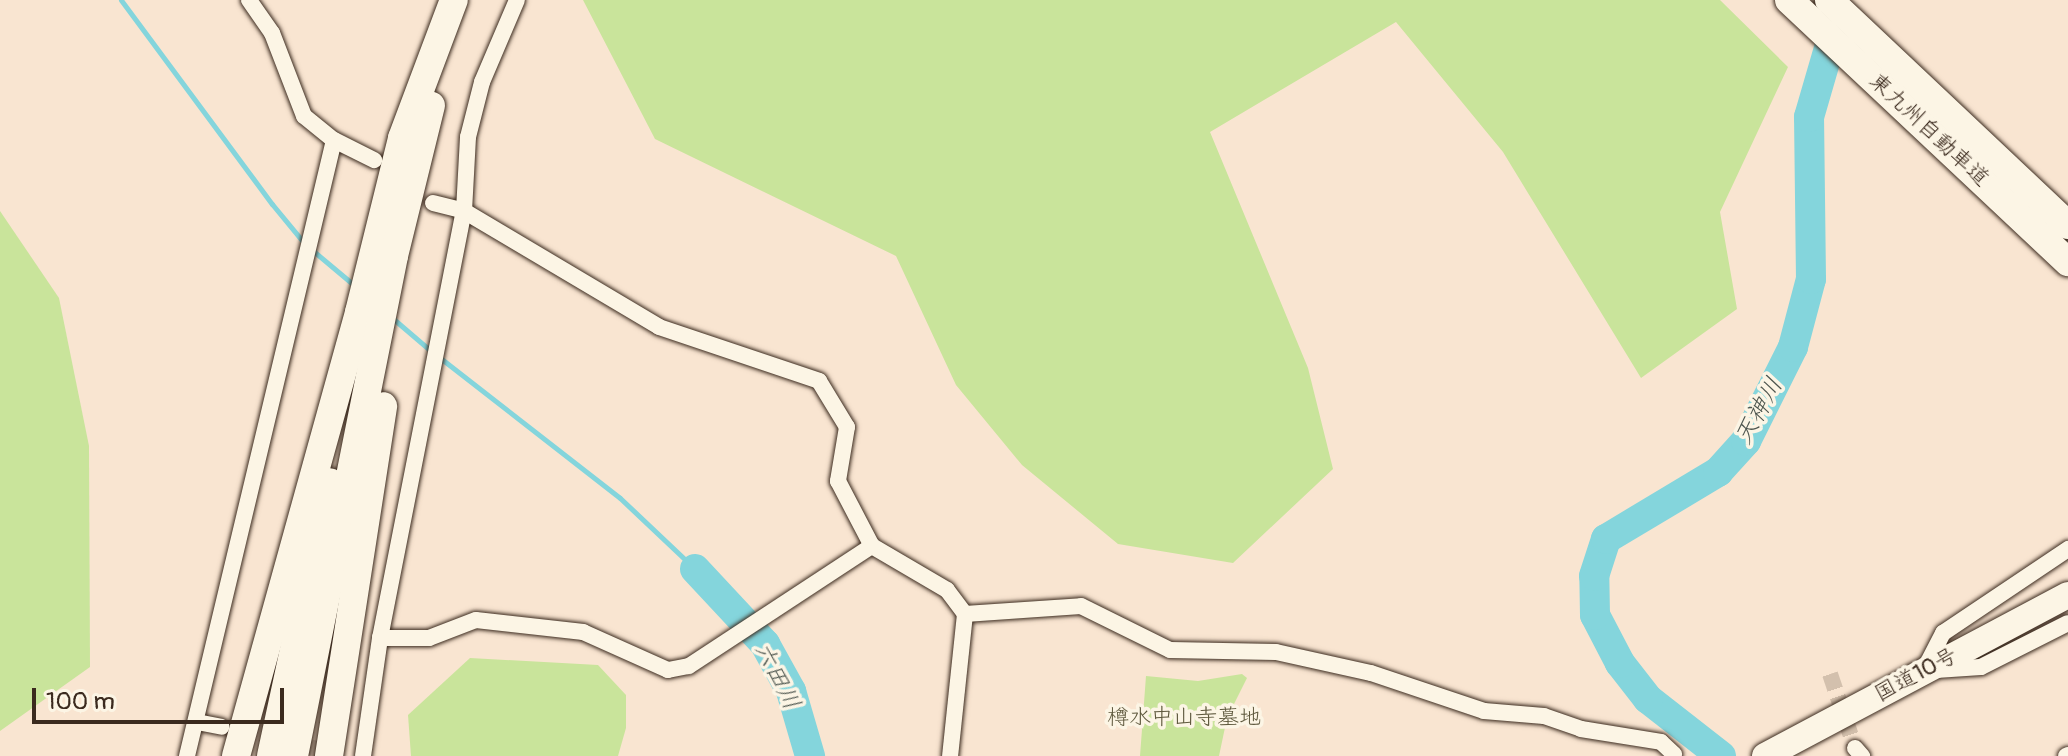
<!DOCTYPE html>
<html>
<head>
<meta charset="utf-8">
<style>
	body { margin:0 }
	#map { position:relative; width:2068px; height:756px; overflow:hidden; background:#f9e5d1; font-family:Pangolin,"Klee One",sans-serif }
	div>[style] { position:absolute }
	.green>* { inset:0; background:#c9e49b }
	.stream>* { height:5px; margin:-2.5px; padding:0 2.5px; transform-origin:2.5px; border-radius:2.5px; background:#84d5dc }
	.river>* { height:30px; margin:-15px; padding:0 15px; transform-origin:15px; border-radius:15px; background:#84d5dc }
	.minor-tunnel>* { height:16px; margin-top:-8px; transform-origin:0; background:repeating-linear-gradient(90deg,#d3c0ad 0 16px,transparent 0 24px) }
	.roads { filter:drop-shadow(0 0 2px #3b2a1e) drop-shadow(0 0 2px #3b2a1e) }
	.minor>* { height:16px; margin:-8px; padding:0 8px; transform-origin:8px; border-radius:8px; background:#fcf5e5 }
	.trunk>* { height:26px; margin:-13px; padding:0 13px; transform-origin:13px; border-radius:13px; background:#fcf5e5 }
	.motorway>* { height:28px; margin:-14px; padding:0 14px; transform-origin:14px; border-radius:14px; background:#fcf5e5 }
	span { translate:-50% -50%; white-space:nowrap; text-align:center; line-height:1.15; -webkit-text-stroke:7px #fcf5e5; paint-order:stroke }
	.street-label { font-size:22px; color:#3b2a1e }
	.park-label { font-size:22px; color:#5e583d }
	.water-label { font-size:24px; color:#4d554e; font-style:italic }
	.scale { position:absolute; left:32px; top:688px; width:252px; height:36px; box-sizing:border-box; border:4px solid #3b2a1e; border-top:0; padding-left:10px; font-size:24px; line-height:28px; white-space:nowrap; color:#3b2a1e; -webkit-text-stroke:6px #fcf5e5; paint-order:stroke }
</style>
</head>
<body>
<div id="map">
	<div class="green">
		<div style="clip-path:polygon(583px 0,1720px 0,1788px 67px,1720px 212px,1737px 309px,1641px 378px,1503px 152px,1396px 22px,1210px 132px,1308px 368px,1333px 469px,1233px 563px,1118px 544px,1022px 465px,956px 385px,896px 256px,655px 139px)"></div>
		<div style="clip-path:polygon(0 211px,59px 298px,89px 446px,90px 667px,0 731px)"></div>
		<div style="clip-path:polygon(470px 658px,598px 665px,626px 695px,626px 728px,618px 756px,411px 756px,408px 715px)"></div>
		<div style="clip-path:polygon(1242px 674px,1247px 678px,1227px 718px,1219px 756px,1140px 756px,1146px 676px,1198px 681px)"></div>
	</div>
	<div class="stream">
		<div style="left:121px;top:0;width:254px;rotate:53.5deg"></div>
		<div style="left:272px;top:204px;width:52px;rotate:50.5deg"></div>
		<div style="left:305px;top:244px;width:65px;rotate:40deg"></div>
		<div style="left:390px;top:316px;width:54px;rotate:40.5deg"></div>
		<div style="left:439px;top:357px;width:229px;rotate:37.9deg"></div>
		<div style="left:620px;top:498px;width:103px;rotate:43.4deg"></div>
	</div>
	<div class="river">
		<div style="left:695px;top:569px;width:103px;rotate:47deg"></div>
		<div style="left:765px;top:644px;width:54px;rotate:61deg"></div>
		<div style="left:791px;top:691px;width:68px;rotate:73.7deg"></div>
		<div style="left:1721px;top:756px;width:93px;rotate:-142deg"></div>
		<div style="left:1648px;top:699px;width:46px;rotate:-127.9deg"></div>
		<div style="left:1620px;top:663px;width:54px;rotate:-117.5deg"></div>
		<div style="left:1595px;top:615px;width:39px;rotate:-91deg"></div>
		<div style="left:1594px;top:576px;width:39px;rotate:-72deg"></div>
		<div style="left:1606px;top:539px;width:131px;rotate:-30.9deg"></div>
		<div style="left:1718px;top:472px;width:42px;rotate:-47.9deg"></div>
		<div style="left:1746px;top:441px;width:105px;rotate:-63.4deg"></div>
		<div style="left:1793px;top:347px;width:70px;rotate:-75.2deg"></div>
		<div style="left:1811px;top:279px;width:162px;rotate:-90.7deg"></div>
		<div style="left:1809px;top:117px;width:104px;rotate:-73.8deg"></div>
	</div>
	<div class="minor-tunnel">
		<div style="left:1830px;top:674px;width:78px;rotate:71.3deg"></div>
		<div style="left:238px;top:731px;width:100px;rotate:12.7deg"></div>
	</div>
	<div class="roads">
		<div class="minor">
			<div style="left:249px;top:0;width:40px;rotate:55.1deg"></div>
			<div style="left:272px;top:33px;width:89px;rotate:68.9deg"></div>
			<div style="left:304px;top:116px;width:38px;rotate:39deg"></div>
			<div style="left:334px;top:140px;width:45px;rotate:26.6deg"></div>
			<div style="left:433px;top:203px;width:32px;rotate:14deg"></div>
			<div style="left:464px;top:211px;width:227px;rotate:30.7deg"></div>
			<div style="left:659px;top:327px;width:169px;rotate:18.6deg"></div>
			<div style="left:819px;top:381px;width:54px;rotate:58.7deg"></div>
			<div style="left:847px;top:427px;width:55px;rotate:99.5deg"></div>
			<div style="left:838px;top:481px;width:73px;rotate:62.4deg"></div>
			<div style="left:872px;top:546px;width:87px;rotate:30.4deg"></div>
			<div style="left:947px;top:590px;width:30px;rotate:53deg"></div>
			<div style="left:965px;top:614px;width:143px;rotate:96deg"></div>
			<div style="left:965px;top:614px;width:116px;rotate:-3.9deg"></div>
			<div style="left:1081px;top:606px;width:99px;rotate:26.3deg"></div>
			<div style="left:1170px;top:650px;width:106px;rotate:1.1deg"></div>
			<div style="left:1276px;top:652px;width:97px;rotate:12.5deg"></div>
			<div style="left:1371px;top:673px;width:119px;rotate:18.6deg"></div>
			<div style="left:1484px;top:711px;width:60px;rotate:4.8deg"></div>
			<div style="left:1544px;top:716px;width:39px;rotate:19deg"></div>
			<div style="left:1581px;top:729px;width:81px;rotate:9.2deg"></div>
			<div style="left:1661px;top:742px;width:18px;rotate:43deg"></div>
			<div style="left:380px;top:638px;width:49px"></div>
			<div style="left:429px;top:638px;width:50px;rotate:-21deg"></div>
			<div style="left:476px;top:620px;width:108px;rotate:6.4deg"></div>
			<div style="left:583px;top:632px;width:93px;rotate:24.1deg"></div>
			<div style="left:668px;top:670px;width:21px;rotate:-11deg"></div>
			<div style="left:689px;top:666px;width:219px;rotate:-33.3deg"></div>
			<div style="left:1924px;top:670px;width:42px;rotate:-62.8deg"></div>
			<div style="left:1943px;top:633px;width:151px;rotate:-33.9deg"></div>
			<div style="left:1936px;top:670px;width:45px;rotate:-3.8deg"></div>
			<div style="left:1981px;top:667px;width:97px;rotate:-26.8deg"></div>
			<div style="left:197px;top:722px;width:25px;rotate:11deg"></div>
			<div style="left:1855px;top:748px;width:11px;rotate:49deg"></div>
			<div style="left:187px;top:756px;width:633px;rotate:-76.58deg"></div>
			<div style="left:363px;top:756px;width:119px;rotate:-81.8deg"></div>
			<div style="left:380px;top:638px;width:435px;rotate:-78.9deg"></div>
			<div style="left:464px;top:211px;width:74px;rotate:-86.9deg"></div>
			<div style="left:468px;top:137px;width:57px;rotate:-75.7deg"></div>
			<div style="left:482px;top:82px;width:89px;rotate:-66.9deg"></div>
			<div style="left:2066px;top:756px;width:2px;rotate:-27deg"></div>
		</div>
		<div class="trunk">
			<div style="left:1765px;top:756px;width:343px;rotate:-28deg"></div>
		</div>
		<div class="motorway">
			<div style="left:1789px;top:0;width:383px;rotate:43.2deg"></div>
			<div style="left:1829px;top:0;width:328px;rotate:43.3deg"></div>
			<div style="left:236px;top:756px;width:461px;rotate:-74.5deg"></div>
			<div style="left:359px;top:312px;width:179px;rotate:-76.1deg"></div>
			<div style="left:402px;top:138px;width:147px;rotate:-69.4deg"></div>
			<div style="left:271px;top:756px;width:280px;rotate:-77.8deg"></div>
			<div style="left:294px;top:756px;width:510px;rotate:-78.69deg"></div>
			<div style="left:394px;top:256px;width:155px;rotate:-76.2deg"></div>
			<div style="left:329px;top:756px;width:354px;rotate:-81.2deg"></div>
		</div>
	</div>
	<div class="street-label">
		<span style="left:1929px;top:130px;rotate:43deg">東九州自動車道</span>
		<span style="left:1916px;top:675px;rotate:-28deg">国道10号</span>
	</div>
	<div class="park-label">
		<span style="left:1184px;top:718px">樽水中山寺墓地</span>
	</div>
	<div class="water-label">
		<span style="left:1759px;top:411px;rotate:-61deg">天神川</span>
		<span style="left:777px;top:676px;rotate:63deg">六田川</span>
	</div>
	<div class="scale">100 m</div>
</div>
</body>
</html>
